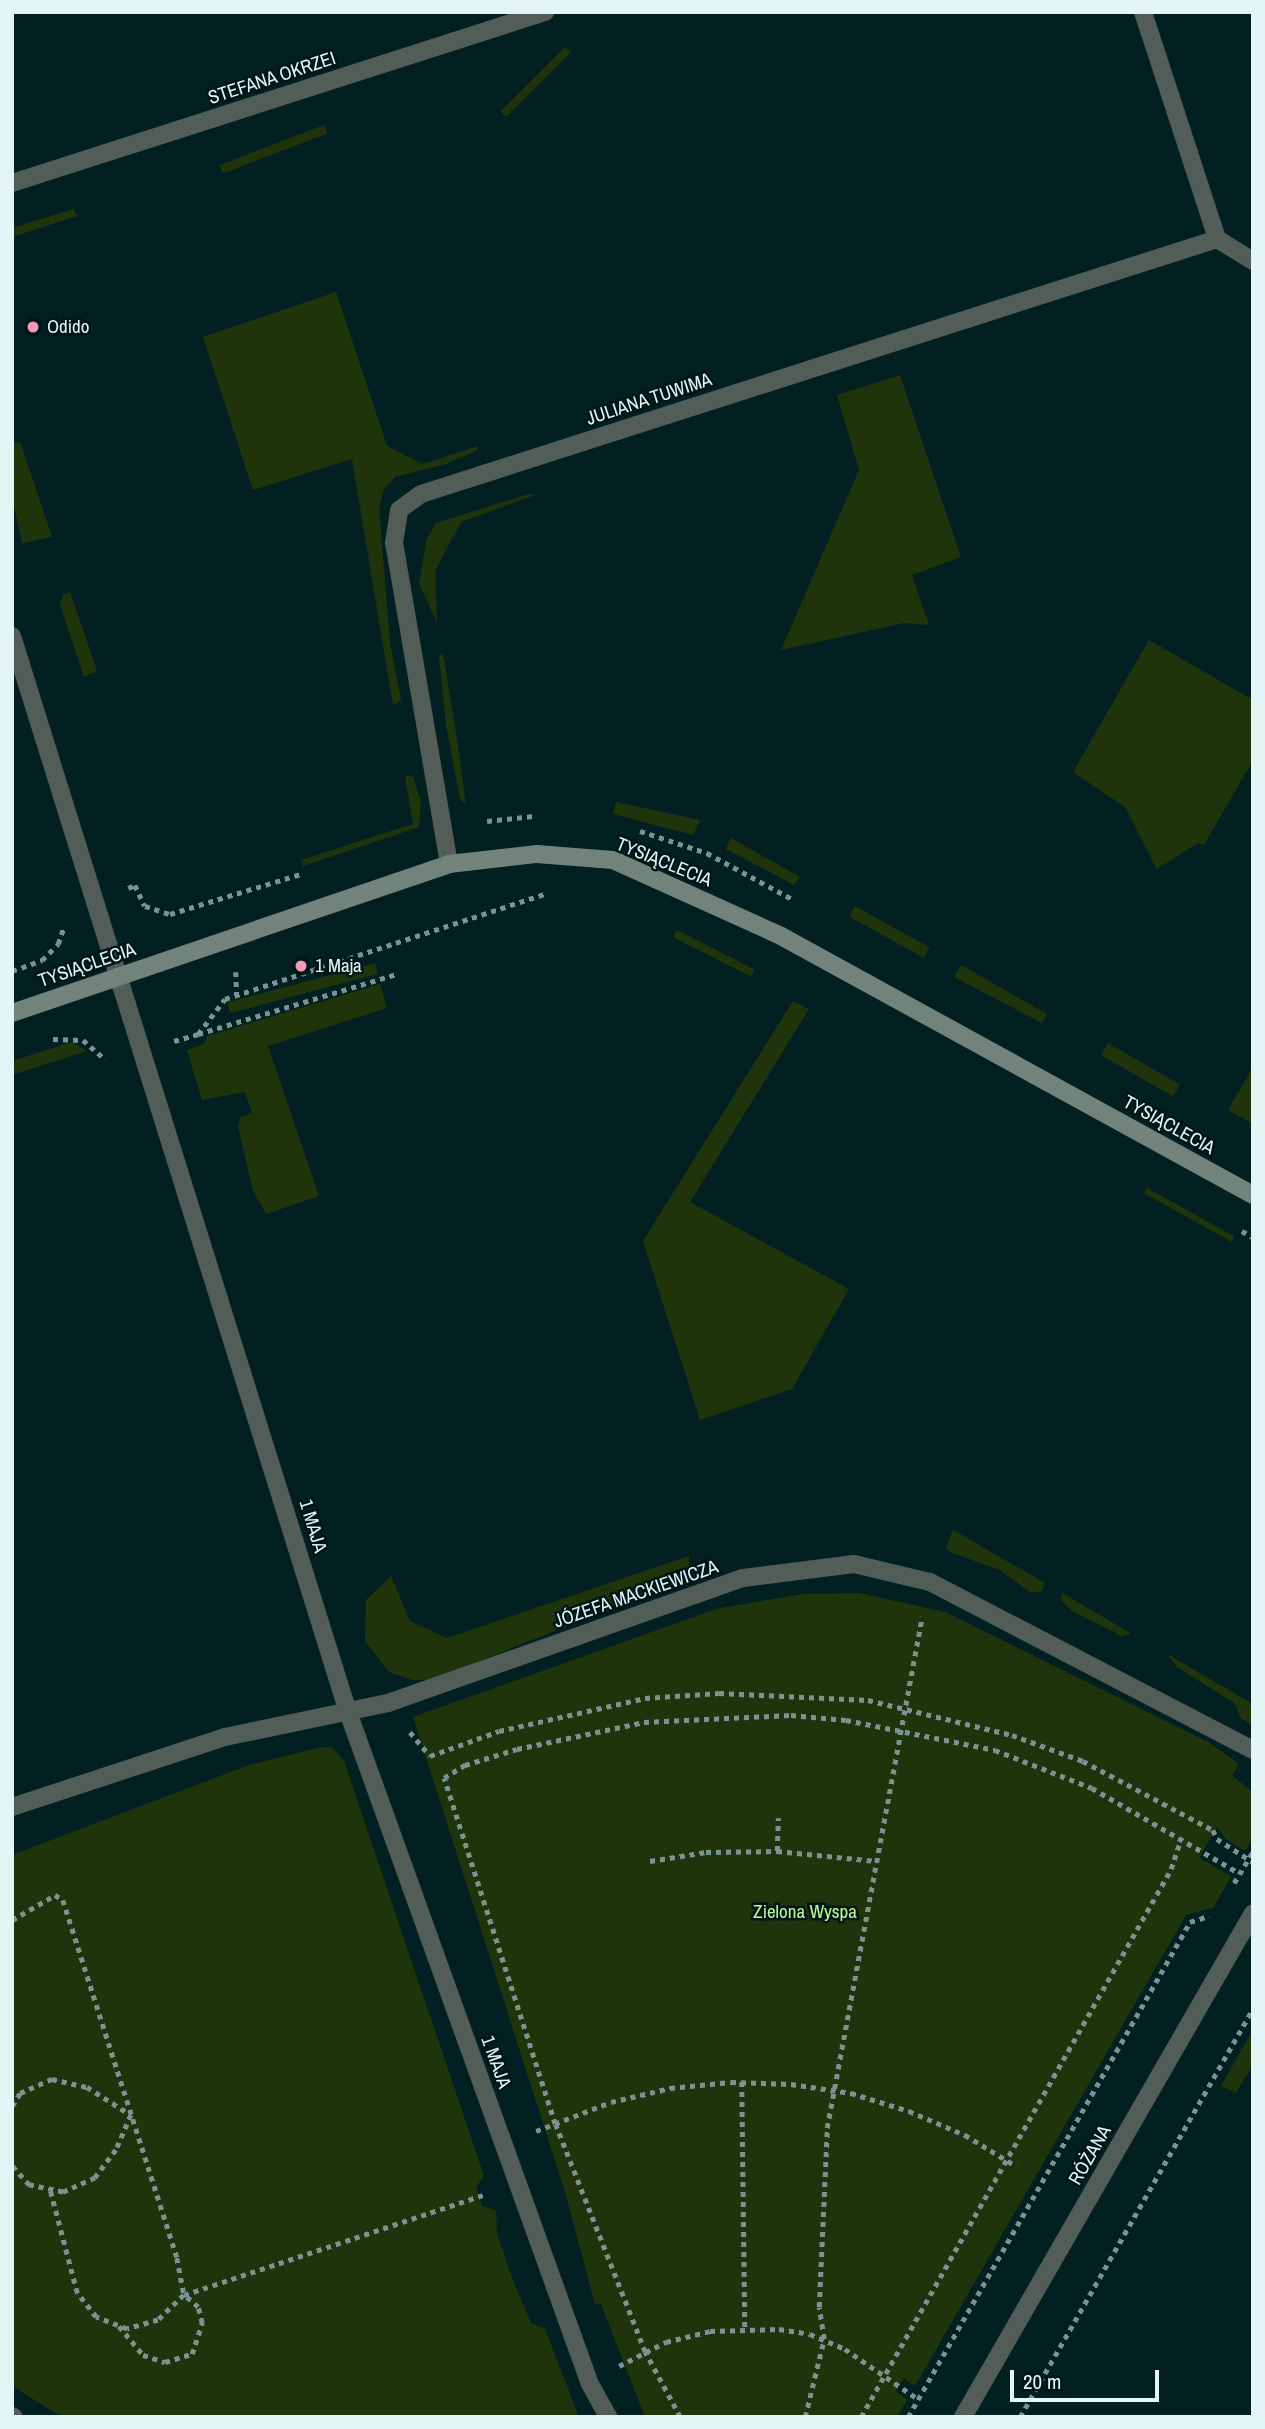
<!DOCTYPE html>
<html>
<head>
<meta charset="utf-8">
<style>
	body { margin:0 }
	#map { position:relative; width:1265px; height:2429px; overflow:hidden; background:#022021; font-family:"Archivo Narrow",sans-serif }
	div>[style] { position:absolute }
	.green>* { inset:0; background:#20340c; transform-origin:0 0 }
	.path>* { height:4.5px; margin-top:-2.25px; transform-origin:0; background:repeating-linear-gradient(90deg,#7c9394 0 5px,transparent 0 10px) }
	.street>* { height:18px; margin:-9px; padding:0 9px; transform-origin:9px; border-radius:9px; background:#535d58 }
	.secondary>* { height:18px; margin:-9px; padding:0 9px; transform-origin:9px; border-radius:9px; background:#72837b }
	.dots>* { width:19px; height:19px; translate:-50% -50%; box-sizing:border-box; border:4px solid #001717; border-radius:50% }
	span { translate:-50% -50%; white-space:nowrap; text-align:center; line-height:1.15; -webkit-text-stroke:5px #001717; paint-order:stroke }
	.street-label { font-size:19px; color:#e4f5f5 }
	.poi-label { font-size:19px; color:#e4f5f5 }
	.left { translate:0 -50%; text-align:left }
	.park-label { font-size:19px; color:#bef793 }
	.frame { position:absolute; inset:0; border:14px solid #e4f5f5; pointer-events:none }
	.scale { position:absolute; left:1010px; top:2370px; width:149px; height:32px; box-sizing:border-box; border:4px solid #e4f5f5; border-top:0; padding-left:9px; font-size:21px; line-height:24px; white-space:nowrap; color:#e4f5f5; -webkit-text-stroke:5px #001717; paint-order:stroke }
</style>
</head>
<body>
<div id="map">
	<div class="green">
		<div style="left:565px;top:47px;width:8px;height:91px;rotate:45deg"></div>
		<div style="left:324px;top:125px;width:9px;height:112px;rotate:69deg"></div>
		<div style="clip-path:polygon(74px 209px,77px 216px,12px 237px,12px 228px)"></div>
		<div style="clip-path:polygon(336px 292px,387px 446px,423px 464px,477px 446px,478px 450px,446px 464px,395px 477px,384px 489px,379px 507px,390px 643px,401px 700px,393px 705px,352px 459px,253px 490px,203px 337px)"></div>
		<div style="clip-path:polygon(900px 375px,961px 557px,912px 575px,929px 625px,904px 623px,781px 650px,859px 470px,837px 395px)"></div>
		<div style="clip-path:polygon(20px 442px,52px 537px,22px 543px,12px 496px,12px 443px)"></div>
		<div style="clip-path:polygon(529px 494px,535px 495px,461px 522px,435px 571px,437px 622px,419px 584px,426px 541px,436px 523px)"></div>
		<div style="clip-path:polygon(70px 592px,97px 671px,84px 677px,60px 605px,63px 595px)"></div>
		<div style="clip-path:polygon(1149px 640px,1253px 700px,1253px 760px,1204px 845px,1198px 843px,1157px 869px,1125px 807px,1073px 772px)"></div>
		<div style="clip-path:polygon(443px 653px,459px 753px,466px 805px,460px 799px,446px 725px,439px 656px)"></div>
		<div style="clip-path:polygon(405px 775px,413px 777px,421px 802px,419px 827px,303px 866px,301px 860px,413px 824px)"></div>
		<div style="clip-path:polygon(616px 802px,700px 820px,700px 821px,693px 835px,613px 814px)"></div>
		<div style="clip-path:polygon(731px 838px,800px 877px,794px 885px,726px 849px)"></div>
		<div style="left:855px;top:906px;width:85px;height:12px;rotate:29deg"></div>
		<div style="left:677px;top:930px;width:87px;height:8px;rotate:27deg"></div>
		<div style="left:375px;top:963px;width:11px;height:153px;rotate:75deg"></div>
		<div style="clip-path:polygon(961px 965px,1047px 1014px,1042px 1023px,954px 977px)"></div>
		<div style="clip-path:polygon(380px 984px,387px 1008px,268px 1046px,319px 1196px,266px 1214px,253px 1190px,238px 1127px,240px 1118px,252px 1113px,245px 1092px,202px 1100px,187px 1050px,204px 1044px,207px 1036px)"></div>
		<div style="clip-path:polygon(793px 1001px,809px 1009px,690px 1202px,849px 1289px,792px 1389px,700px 1420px,643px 1241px)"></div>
		<div style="clip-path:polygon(72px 1042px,87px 1051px,12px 1075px,12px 1061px)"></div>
		<div style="left:1108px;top:1043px;width:83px;height:14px;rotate:30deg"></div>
		<div style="clip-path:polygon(1253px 1067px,1253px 1124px,1228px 1110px)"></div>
		<div style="left:1147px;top:1188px;width:100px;height:6px;rotate:29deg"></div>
		<div style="clip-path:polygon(953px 1530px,1045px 1583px,1042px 1591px,1031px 1593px,1000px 1570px,950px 1552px,946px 1547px)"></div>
		<div style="clip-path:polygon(689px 1556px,689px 1578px,431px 1680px,412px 1680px,389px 1672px,365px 1641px,366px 1600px,391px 1576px,410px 1621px,447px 1638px)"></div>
		<div style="clip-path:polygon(859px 1593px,945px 1612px,1210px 1743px,1239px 1764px,1232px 1776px,1253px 1792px,1253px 1837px,1245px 1851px,1226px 1839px,1217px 1827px,1199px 1858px,1231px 1876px,1214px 1907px,1186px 1915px,915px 2386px,904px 2378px,896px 2391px,907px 2400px,897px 2417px,645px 2417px,601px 2304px,595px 2304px,565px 2192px,413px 1717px,716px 1609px,803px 1594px)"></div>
		<div style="clip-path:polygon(1062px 1593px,1132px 1634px,1121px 1636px,1074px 1612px,1061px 1601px)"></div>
		<div style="clip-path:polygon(1167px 1654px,1253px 1704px,1253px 1726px,1241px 1718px,1234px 1703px,1177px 1667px)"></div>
		<div style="clip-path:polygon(322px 1747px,332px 1747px,344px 1761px,484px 2176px,476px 2187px,482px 2206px,496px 2210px,497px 2233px,512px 2278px,531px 2323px,545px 2329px,579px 2417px,62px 2417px,12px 2386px,12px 1855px,249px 1765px)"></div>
		<div style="clip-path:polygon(1253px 2030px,1253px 2064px,1236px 2093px,1221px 2086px)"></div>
	</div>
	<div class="path">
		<div style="left:487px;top:821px;width:47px;rotate:-6.1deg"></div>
		<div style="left:640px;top:831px;width:71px;rotate:18.2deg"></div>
		<div style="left:707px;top:853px;width:99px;rotate:28.4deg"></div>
		<div style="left:128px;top:888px;width:8px;rotate:-23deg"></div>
		<div style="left:135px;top:885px;width:23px;rotate:65deg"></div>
		<div style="left:145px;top:906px;width:26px;rotate:18deg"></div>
		<div style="left:170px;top:914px;width:137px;rotate:-17deg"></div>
		<div style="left:12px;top:971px;width:32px;rotate:-20deg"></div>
		<div style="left:42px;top:960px;width:23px;rotate:-45deg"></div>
		<div style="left:58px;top:944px;width:18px;rotate:-71deg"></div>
		<div style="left:236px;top:972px;width:23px;rotate:88deg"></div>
		<div style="left:198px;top:1034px;width:208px;rotate:-16.8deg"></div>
		<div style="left:53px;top:1039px;width:30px;rotate:2deg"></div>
		<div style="left:83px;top:1040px;width:30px;rotate:41deg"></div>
		<div style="left:174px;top:1041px;width:25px;rotate:-16deg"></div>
		<div style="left:198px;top:1034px;width:44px;rotate:-52.4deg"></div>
		<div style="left:225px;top:999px;width:339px;rotate:-18.2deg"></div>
		<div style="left:1242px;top:1231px;width:13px;rotate:29deg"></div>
		<div style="left:410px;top:1732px;width:31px;rotate:50deg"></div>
		<div style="left:430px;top:1756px;width:73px;rotate:-19.9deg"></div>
		<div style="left:499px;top:1731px;width:150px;rotate:-12.7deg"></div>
		<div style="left:645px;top:1698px;width:74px;rotate:-3.9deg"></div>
		<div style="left:719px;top:1693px;width:149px;rotate:2.7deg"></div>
		<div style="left:868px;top:1700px;width:148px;rotate:13.7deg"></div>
		<div style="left:1012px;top:1735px;width:76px;rotate:20.1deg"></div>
		<div style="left:1083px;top:1761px;width:147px;rotate:28deg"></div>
		<div style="left:1213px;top:1830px;width:10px;rotate:66deg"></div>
		<div style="left:1217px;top:1839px;width:43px;rotate:32.6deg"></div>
		<div style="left:777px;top:1851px;width:33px;rotate:-88deg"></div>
		<div style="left:650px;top:1861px;width:57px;rotate:-9.1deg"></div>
		<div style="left:706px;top:1852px;width:71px;rotate:-0.8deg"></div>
		<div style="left:777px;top:1851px;width:100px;rotate:5.8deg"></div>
		<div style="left:1234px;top:1883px;width:37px;rotate:-59deg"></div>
		<div style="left:12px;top:1920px;width:50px;rotate:-30.2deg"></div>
		<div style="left:55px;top:1895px;width:9px;rotate:32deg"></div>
		<div style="left:63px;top:1900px;width:376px;rotate:72.3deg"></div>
		<div style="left:177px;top:2258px;width:38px;rotate:79deg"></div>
		<div style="left:184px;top:2295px;width:36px;rotate:136deg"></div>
		<div style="left:158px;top:2320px;width:32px;rotate:164deg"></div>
		<div style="left:127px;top:2329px;width:33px;rotate:-159deg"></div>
		<div style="left:96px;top:2317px;width:31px;rotate:-128deg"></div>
		<div style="left:77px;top:2293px;width:106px;rotate:-104.7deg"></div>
		<div style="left:742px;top:2082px;width:245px;rotate:89.3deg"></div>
		<div style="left:12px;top:2106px;width:15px;rotate:-58deg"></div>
		<div style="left:20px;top:2093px;width:35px;rotate:-24deg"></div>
		<div style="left:52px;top:2079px;width:36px;rotate:13deg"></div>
		<div style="left:87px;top:2087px;width:52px;rotate:32.5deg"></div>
		<div style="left:131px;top:2115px;width:38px;rotate:113deg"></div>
		<div style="left:116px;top:2150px;width:35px;rotate:127deg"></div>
		<div style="left:95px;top:2178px;width:35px;rotate:156deg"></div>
		<div style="left:63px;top:2192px;width:35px;rotate:-168deg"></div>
		<div style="left:29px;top:2185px;width:25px;rotate:-132deg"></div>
		<div style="left:536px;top:2131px;width:80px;rotate:-21.1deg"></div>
		<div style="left:611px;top:2102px;width:61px;rotate:-13.3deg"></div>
		<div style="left:670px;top:2088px;width:61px;rotate:-5.6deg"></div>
		<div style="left:731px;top:2082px;width:60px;rotate:1.9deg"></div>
		<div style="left:791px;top:2084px;width:61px;rotate:8.5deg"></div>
		<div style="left:851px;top:2093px;width:61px;rotate:17.2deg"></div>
		<div style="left:909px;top:2111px;width:61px;rotate:23.2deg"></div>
		<div style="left:965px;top:2135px;width:60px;rotate:31.3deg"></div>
		<div style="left:119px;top:2326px;width:38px;rotate:50deg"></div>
		<div style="left:143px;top:2355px;width:23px;rotate:18deg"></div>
		<div style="left:165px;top:2362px;width:28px;rotate:-17deg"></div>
		<div style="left:192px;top:2354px;width:33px;rotate:-72deg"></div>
		<div style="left:202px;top:2323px;width:16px;rotate:-104deg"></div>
		<div style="left:198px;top:2307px;width:18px;rotate:-139deg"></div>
		<div style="left:184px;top:2295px;width:318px;rotate:-18.5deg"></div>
		<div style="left:619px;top:2366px;width:53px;rotate:-27.1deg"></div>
		<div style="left:666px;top:2342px;width:45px;rotate:-14deg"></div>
		<div style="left:710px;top:2331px;width:69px;rotate:-1.7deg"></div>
		<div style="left:779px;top:2329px;width:31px;rotate:9deg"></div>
		<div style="left:810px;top:2334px;width:38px;rotate:23deg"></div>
		<div style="left:845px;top:2349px;width:88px;rotate:34.4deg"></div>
		<div style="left:680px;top:2417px;width:74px;rotate:-118.3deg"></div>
		<div style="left:645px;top:2352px;width:245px;rotate:-111.5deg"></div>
		<div style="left:555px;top:2124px;width:363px;rotate:-107.8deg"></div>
		<div style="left:444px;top:1778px;width:25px;rotate:-32deg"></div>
		<div style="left:465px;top:1765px;width:54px;rotate:-17.1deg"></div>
		<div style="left:517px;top:1749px;width:130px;rotate:-12deg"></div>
		<div style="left:644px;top:1722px;width:147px;rotate:-2.7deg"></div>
		<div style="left:791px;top:1715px;width:55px;rotate:5.2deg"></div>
		<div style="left:846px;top:1720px;width:152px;rotate:11.4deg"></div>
		<div style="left:995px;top:1750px;width:104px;rotate:21.4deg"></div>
		<div style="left:1092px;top:1788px;width:170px;rotate:30deg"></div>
		<div style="left:805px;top:2417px;width:80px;rotate:-76.3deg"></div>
		<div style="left:824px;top:2339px;width:32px;rotate:-99deg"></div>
		<div style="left:819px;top:2307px;width:179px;rotate:-87.4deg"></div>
		<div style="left:827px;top:2128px;width:520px;rotate:-79.47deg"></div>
		<div style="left:861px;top:2417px;width:630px;rotate:-60.5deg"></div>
		<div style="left:1171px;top:1869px;width:33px;rotate:-72deg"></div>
		<div style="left:908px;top:2417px;width:570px;rotate:-60.33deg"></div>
		<div style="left:1190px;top:1922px;width:20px;rotate:-18deg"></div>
		<div style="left:1020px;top:2417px;width:471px;rotate:-60.3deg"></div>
	</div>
	<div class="street">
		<div style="left:1143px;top:12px;width:239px;rotate:71.9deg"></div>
		<div style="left:12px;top:183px;width:560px;rotate:-17.79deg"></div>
		<div style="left:12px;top:636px;width:1127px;rotate:72.66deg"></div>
		<div style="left:348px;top:1712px;width:714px;rotate:70.2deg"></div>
		<div style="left:590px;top:2384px;width:38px;rotate:61deg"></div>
		<div style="left:449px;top:864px;width:326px;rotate:-99.7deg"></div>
		<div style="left:394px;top:543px;width:33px;rotate:-81deg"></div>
		<div style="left:399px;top:510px;width:27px;rotate:-36deg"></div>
		<div style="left:421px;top:494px;width:836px;rotate:-17.76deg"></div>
		<div style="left:1217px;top:239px;width:42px;rotate:31.4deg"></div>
		<div style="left:12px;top:1807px;width:224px;rotate:-18.2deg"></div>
		<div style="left:225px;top:1737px;width:167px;rotate:-11.8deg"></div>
		<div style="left:388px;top:1703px;width:376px;rotate:-19.4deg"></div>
		<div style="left:743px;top:1578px;width:112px;rotate:-7.2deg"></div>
		<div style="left:854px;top:1564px;width:78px;rotate:13.3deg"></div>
		<div style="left:930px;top:1582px;width:364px;rotate:27.5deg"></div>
		<div style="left:12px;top:2416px;width:2px;rotate:27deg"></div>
		<div style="left:963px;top:2417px;width:581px;rotate:-60.08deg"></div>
	</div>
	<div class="secondary">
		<div style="left:12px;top:1013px;width:462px;rotate:-18.8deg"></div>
		<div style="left:449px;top:864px;width:89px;rotate:-6.5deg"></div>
		<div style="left:537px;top:854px;width:76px;rotate:4.5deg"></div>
		<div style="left:613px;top:860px;width:184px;rotate:24.3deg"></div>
		<div style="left:781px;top:936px;width:538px;rotate:28.75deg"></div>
	</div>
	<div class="dots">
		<div style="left:33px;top:327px;background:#ef9ab8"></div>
		<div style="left:301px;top:966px;background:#ef9ab8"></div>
	</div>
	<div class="street-label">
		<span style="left:272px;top:78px;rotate:-18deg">STEFANA OKRZEI</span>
		<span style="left:649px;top:399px;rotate:-18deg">JULIANA TUWIMA</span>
		<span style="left:664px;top:862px;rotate:22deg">TYSIĄCLECIA</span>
		<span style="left:87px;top:965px;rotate:-19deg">TYSIĄCLECIA</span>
		<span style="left:1169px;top:1125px;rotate:29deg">TYSIĄCLECIA</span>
		<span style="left:313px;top:1526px;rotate:73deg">1 MAJA</span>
		<span style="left:636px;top:1594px;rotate:-19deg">JÓZEFA MACKIEWICZA</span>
		<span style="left:496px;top:2062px;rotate:70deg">1 MAJA</span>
		<span style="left:1090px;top:2155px;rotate:-60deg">RÓŻANA</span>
	</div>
	<div class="poi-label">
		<span class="left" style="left:47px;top:327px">Odido</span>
		<span class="left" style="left:315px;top:966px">1 Maja</span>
	</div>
	<div class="park-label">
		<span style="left:805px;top:1912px">Zielona Wyspa</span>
	</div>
	<div class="frame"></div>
	<div class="scale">20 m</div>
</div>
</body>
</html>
